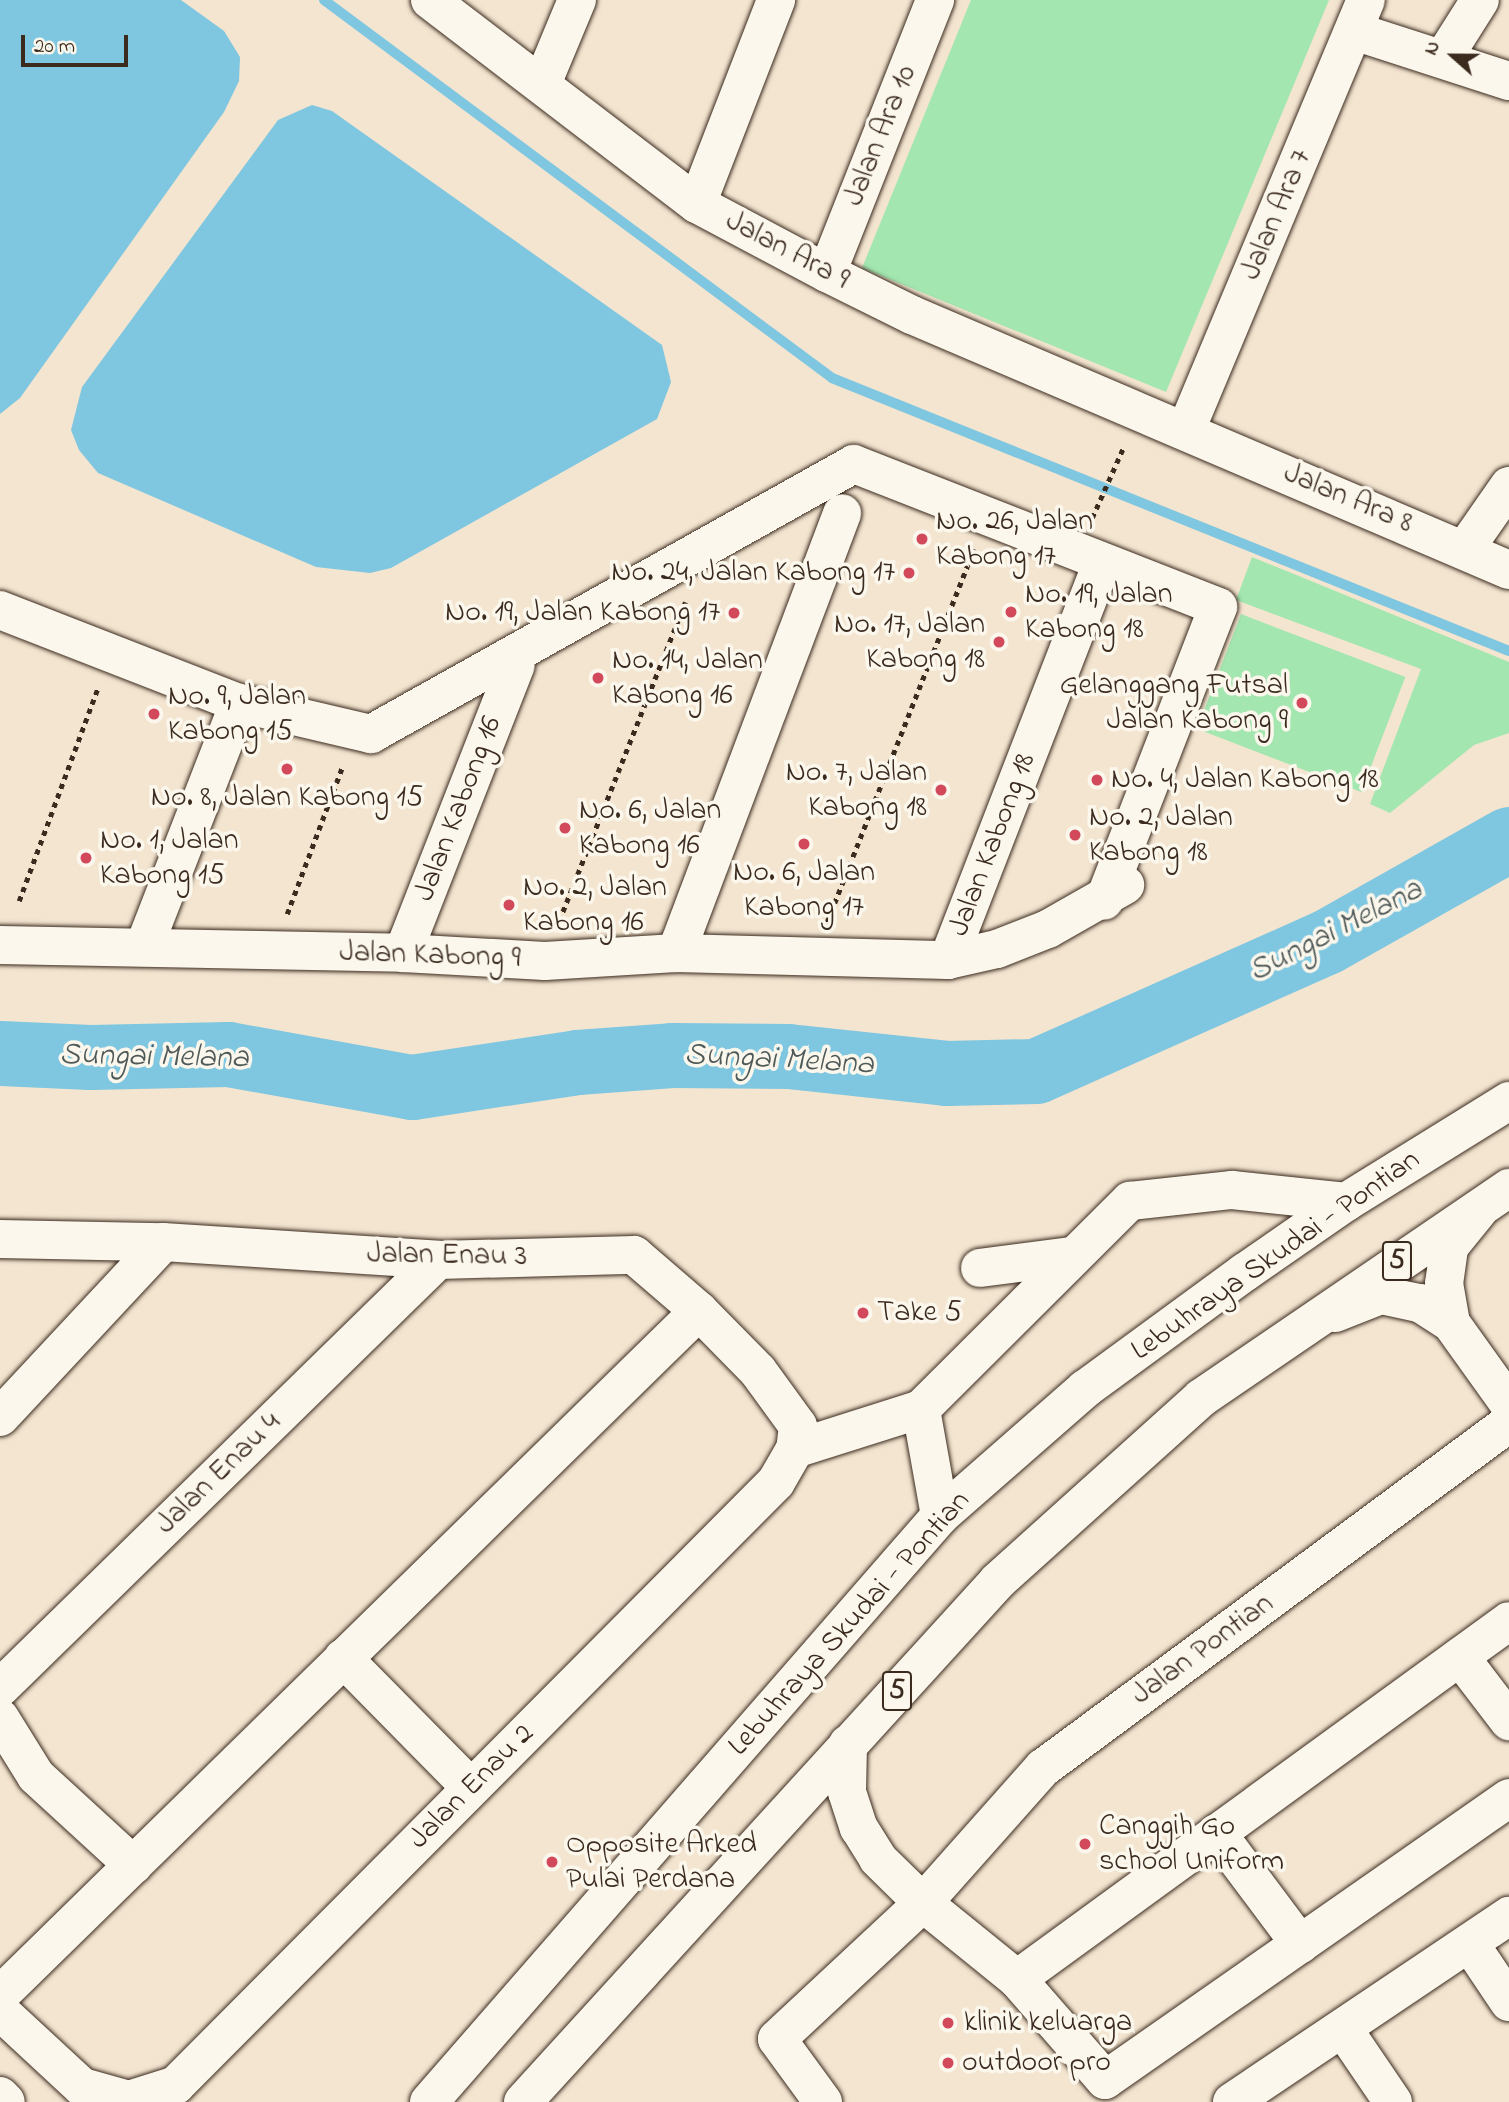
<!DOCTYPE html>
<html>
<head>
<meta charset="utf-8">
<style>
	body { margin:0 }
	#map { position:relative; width:1509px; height:2102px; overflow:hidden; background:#f3e5d0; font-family:"Indie Flower",sans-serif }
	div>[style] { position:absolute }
	.green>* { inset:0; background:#a3e6b0; transform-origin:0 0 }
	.water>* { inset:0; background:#7fc6e0 }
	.stream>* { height:10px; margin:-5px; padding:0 5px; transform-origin:5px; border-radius:5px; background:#7fc6e0 }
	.river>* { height:65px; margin:-32.5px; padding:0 32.5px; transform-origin:32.5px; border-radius:32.5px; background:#7fc6e0 }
	.path>* { height:4.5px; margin-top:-2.25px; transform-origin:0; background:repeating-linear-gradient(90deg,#3b2a1e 0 5px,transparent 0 10px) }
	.roads { filter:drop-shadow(0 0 2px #3b2a1e) drop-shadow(0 0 2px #3b2a1e) }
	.minor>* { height:38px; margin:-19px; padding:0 19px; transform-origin:19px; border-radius:19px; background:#fbf7ec }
	.highway>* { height:38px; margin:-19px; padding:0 19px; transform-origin:19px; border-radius:19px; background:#fbf7ec }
	.dots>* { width:19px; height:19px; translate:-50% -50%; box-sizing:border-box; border:4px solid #fbf7ec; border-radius:50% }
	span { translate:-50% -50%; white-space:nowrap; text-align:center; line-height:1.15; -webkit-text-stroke:7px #fbf7ec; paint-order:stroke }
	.shield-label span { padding:2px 5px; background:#fbf7ec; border:2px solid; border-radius:5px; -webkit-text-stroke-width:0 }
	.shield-label { font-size:28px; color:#3b2a1e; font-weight:700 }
	.street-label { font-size:30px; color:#3b2a1e }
	.poi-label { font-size:30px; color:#3b2a1e }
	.left { translate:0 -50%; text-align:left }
	.right { translate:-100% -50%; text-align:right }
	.water-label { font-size:32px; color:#4f5958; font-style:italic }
	.north { position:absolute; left:1418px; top:21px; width:70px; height:70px; -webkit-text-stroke:5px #fbf7ec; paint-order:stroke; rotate:291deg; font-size:19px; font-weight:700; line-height:28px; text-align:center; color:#3b2a1e }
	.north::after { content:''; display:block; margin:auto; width:24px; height:32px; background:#3b2a1e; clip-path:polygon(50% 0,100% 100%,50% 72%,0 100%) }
	.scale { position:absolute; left:21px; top:35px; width:107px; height:32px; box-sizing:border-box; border:4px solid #3b2a1e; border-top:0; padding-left:9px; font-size:21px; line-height:24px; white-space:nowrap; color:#3b2a1e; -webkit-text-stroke:5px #fbf7ec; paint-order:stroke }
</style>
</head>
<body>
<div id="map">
	<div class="green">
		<div style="clip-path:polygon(971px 0,1329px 0,1166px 392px,862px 268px)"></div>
		<div style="clip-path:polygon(1252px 557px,1509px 662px,1509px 733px,1474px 745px,1390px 813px,1370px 804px,1421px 669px,1236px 600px)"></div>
		<div style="left:1241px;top:614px;width:176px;height:123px;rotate:21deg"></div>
	</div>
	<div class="water">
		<div style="clip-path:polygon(0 0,181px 0,224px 31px,240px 57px,239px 81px,224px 112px,20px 398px,0 414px)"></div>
		<div style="clip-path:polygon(312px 105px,332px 111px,662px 345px,671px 382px,657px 419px,391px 568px,370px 573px,316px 567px,98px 473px,79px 450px,71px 430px,82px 387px,278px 120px)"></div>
	</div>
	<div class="stream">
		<div style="left:324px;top:0;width:633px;rotate:36.65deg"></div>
		<div style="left:832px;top:378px;width:730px;rotate:21.96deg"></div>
	</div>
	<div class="river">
		<div style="left:0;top:1053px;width:90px;rotate:2.5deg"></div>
		<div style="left:90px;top:1057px;width:138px;rotate:-1.2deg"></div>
		<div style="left:228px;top:1054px;width:187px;rotate:10.2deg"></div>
		<div style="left:412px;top:1087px;width:167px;rotate:-8.6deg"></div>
		<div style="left:577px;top:1062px;width:95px;rotate:-4.2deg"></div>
		<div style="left:672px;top:1055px;width:116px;rotate:0.5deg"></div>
		<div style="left:788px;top:1056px;width:159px;rotate:6.1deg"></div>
		<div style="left:946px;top:1073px;width:90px;rotate:-1.3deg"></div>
		<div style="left:1036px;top:1071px;width:317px;rotate:-24deg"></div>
		<div style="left:1326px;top:942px;width:210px;rotate:-29.4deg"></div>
	</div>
	<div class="path">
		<div style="left:1092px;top:518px;width:79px;rotate:-66deg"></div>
		<div style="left:19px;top:901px;width:228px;rotate:-69.7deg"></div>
		<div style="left:287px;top:914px;width:159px;rotate:-69.4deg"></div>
		<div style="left:559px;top:921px;width:343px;rotate:-68.4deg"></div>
		<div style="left:827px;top:922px;width:401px;rotate:-68.5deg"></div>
	</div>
	<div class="roads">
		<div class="minor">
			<div style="left:430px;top:0;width:336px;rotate:37.4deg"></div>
			<div style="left:697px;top:204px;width:147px;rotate:28deg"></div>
			<div style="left:827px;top:273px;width:95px;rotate:26.3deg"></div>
			<div style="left:912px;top:315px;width:649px;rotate:23.13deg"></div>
			<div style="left:1354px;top:31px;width:163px;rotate:17.9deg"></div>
			<div style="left:1444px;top:57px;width:67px;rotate:-57.7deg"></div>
			<div style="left:542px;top:84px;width:91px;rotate:-67.4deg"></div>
			<div style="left:697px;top:204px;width:219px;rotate:-68.8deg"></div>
			<div style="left:827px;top:273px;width:294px;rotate:-68.4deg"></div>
			<div style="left:1186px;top:430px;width:466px;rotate:-67.3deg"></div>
			<div style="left:1465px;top:549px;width:77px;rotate:-55.1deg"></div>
			<div style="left:0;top:610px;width:256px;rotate:21.3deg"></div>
			<div style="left:239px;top:703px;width:136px;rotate:13.2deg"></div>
			<div style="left:371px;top:734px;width:553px;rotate:-29.21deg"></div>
			<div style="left:854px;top:464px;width:391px;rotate:21.4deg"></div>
			<div style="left:1218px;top:607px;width:315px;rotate:111.2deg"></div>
			<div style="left:0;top:945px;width:403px;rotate:1.1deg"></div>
			<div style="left:403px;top:953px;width:142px;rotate:3.2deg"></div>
			<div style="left:545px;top:961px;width:131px;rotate:-3.5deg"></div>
			<div style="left:676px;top:953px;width:272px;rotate:1.5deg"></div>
			<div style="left:948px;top:960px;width:50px;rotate:-12.7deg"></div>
			<div style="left:997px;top:949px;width:55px;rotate:-21.4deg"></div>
			<div style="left:1048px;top:929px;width:89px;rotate:-29.7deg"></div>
			<div style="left:144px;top:947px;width:262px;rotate:-68.7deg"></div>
			<div style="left:403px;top:953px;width:309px;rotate:-68.6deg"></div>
			<div style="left:676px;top:953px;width:470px;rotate:-69.3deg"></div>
			<div style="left:948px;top:960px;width:415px;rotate:-68.8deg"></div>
			<div style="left:0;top:1239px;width:163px;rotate:1.1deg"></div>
			<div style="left:163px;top:1242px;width:276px;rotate:3.7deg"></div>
			<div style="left:438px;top:1260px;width:196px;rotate:-1.5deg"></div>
			<div style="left:634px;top:1255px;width:86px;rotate:40.7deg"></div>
			<div style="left:699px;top:1311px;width:84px;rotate:45.5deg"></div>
			<div style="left:758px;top:1371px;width:68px;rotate:54deg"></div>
			<div style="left:798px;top:1426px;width:23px;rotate:97deg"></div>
			<div style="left:795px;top:1449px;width:38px;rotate:120deg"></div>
			<div style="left:776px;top:1482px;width:851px;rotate:134.86deg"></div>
			<div style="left:176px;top:2085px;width:49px;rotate:162.3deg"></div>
			<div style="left:129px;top:2100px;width:49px;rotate:-164.5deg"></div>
			<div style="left:82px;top:2087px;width:112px;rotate:-137.2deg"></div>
			<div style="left:980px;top:1268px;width:94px;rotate:-7.4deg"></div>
			<div style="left:1335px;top:1313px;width:49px;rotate:-21.4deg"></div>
			<div style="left:1381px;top:1295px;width:40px;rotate:12deg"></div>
			<div style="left:1420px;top:1303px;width:37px;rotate:33deg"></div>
			<div style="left:1451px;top:1323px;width:100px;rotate:54.4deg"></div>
			<div style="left:1451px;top:1323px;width:40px;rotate:-100deg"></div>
			<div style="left:1444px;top:1284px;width:37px;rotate:-82deg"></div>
			<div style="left:1449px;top:1247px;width:48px;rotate:-51deg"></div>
			<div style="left:0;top:1417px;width:239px;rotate:-47deg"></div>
			<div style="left:795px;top:1449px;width:132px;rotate:-17.6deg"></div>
			<div style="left:940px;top:1516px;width:109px;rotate:-100.1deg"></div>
			<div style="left:921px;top:1409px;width:295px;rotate:-44.9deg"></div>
			<div style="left:1130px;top:1201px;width:103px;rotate:-6.2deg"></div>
			<div style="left:1232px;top:1190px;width:115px;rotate:6deg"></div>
			<div style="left:1460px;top:1657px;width:81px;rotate:52.6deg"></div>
			<div style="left:343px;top:1658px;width:182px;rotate:45.4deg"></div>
			<div style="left:0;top:1688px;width:612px;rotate:-44.34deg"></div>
			<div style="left:0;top:1718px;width:68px;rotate:58.2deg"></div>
			<div style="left:36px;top:1776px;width:132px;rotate:42.5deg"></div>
			<div style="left:848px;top:1744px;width:48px;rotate:91.2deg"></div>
			<div style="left:847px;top:1792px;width:38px;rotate:72deg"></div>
			<div style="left:859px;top:1828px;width:36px;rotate:58deg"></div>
			<div style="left:878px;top:1859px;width:63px;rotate:44.4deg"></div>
			<div style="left:923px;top:1903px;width:121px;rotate:39deg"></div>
			<div style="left:1017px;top:1979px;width:134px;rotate:48.9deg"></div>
			<div style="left:1105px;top:2080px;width:493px;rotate:-34.9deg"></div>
			<div style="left:1217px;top:1833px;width:139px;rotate:53.2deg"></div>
			<div style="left:1470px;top:1944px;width:70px;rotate:56.1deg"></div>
			<div style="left:1017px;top:1979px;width:608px;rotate:-36.04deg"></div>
			<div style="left:0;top:1995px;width:978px;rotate:-44.38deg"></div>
			<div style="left:1344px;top:2030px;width:87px;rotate:55.8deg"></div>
			<div style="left:0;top:2096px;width:8px;rotate:45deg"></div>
			<div style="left:823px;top:2102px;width:78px;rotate:-126.1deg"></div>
			<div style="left:777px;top:2039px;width:200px;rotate:-43deg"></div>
			<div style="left:923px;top:1903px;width:181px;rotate:-48.4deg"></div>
			<div style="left:1043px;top:1768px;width:580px;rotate:-36.51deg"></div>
			<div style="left:1232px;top:2102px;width:334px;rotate:-33.9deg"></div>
		</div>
		<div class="highway">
			<div style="left:429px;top:2102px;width:778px;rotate:-48.91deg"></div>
			<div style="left:940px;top:1516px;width:193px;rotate:-41.2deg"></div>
			<div style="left:1085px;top:1389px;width:198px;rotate:-36.2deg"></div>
			<div style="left:1245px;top:1272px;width:123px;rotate:-34.7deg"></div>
			<div style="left:1346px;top:1202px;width:192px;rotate:-31.8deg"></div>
			<div style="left:523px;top:2102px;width:705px;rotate:-47.64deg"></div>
			<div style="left:998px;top:1581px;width:273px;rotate:-42deg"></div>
			<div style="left:1201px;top:1398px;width:373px;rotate:-34.3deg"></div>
		</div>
	</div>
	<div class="dots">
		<div style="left:922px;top:539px;background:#d1495b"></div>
		<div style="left:909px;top:573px;background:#d1495b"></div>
		<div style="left:1011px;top:612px;background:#d1495b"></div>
		<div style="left:734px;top:613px;background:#d1495b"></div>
		<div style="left:999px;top:642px;background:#d1495b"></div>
		<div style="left:598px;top:678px;background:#d1495b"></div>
		<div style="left:1302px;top:703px;background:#d1495b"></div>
		<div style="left:154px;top:714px;background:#d1495b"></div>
		<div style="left:287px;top:769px;background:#d1495b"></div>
		<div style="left:1097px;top:780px;background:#d1495b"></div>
		<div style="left:941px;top:790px;background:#d1495b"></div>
		<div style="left:565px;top:828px;background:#d1495b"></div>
		<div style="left:1075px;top:835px;background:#d1495b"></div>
		<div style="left:804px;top:844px;background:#d1495b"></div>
		<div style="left:86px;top:858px;background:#d1495b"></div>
		<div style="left:509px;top:905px;background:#d1495b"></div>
		<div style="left:863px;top:1313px;background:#d1495b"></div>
		<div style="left:1085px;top:1844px;background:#d1495b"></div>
		<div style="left:552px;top:1862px;background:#d1495b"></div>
		<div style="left:948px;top:2023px;background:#d1495b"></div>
		<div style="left:948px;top:2063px;background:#d1495b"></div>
	</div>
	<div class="shield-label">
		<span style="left:1397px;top:1261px">5</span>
		<span style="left:897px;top:1691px">5</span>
	</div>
	<div class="street-label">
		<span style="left:881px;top:136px;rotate:-68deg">Jalan Ara 10</span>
		<span style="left:1277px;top:215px;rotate:-67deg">Jalan Ara 7</span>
		<span style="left:787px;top:251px;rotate:28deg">Jalan Ara 9</span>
		<span style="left:1348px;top:499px;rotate:23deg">Jalan Ara 8</span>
		<span style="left:459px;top:809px;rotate:-69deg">Jalan Kabong 16</span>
		<span style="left:993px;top:845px;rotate:-69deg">Jalan Kabong 18</span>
		<span style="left:430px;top:956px;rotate:2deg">Jalan Kabong 9</span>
		<span style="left:447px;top:1256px;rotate:1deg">Jalan Enau 3</span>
		<span style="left:1276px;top:1256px;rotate:-35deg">Lebuhraya Skudai - Pontian</span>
		<span style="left:219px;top:1474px;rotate:-44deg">Jalan Enau 4</span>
		<span style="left:850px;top:1624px;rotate:-48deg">Lebuhraya Skudai - Pontian</span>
		<span style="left:1203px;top:1650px;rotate:-36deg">Jalan Pontian</span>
		<span style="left:472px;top:1787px;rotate:-45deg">Jalan Enau 2</span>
	</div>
	<div class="poi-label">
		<span class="left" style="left:936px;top:539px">No. 26, Jalan<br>Kabong 17</span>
		<span class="right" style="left:895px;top:573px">No. 24, Jalan Kabong 17</span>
		<span class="left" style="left:1025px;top:612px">No. 19, Jalan<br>Kabong 18</span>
		<span class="right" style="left:720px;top:613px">No. 19, Jalan Kabong 17</span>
		<span class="right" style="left:985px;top:642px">No. 17, Jalan<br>Kabong 18</span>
		<span class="left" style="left:612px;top:678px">No. 14, Jalan<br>Kabong 16</span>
		<span class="right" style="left:1288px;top:703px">Gelanggang Futsal<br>Jalan Kabong 9</span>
		<span class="left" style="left:168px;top:714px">No. 9, Jalan<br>Kabong 15</span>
		<span class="right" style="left:927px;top:790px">No. 7, Jalan<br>Kabong 18</span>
		<span class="left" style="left:1111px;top:780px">No. 4, Jalan Kabong 18</span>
		<span style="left:287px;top:798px">No. 8, Jalan Kabong 15</span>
		<span class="left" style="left:579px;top:828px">No. 6, Jalan<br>Kabong 16</span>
		<span class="left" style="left:1089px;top:835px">No. 2, Jalan<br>Kabong 18</span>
		<span class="left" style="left:100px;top:858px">No. 1, Jalan<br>Kabong 15</span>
		<span style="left:804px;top:890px">No. 6, Jalan<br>Kabong 17</span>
		<span class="left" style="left:523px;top:905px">No. 2, Jalan<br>Kabong 16</span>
		<span class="left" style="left:877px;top:1313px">Take 5</span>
		<span class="left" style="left:1099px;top:1844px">Canggih Go<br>school Uniform</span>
		<span class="left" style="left:566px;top:1862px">Opposite Arked<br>Pulai Perdana</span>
		<span class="left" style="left:964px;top:2023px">klinik keluarga</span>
		<span class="left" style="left:962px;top:2063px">outdoor pro</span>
	</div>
	<div class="water-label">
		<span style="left:1336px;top:932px;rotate:-27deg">Sungai Melana</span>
		<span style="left:154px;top:1058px;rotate:1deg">Sungai Melana</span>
		<span style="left:779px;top:1061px;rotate:3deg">Sungai Melana</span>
	</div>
	<div class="north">N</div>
	<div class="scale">20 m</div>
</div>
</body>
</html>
